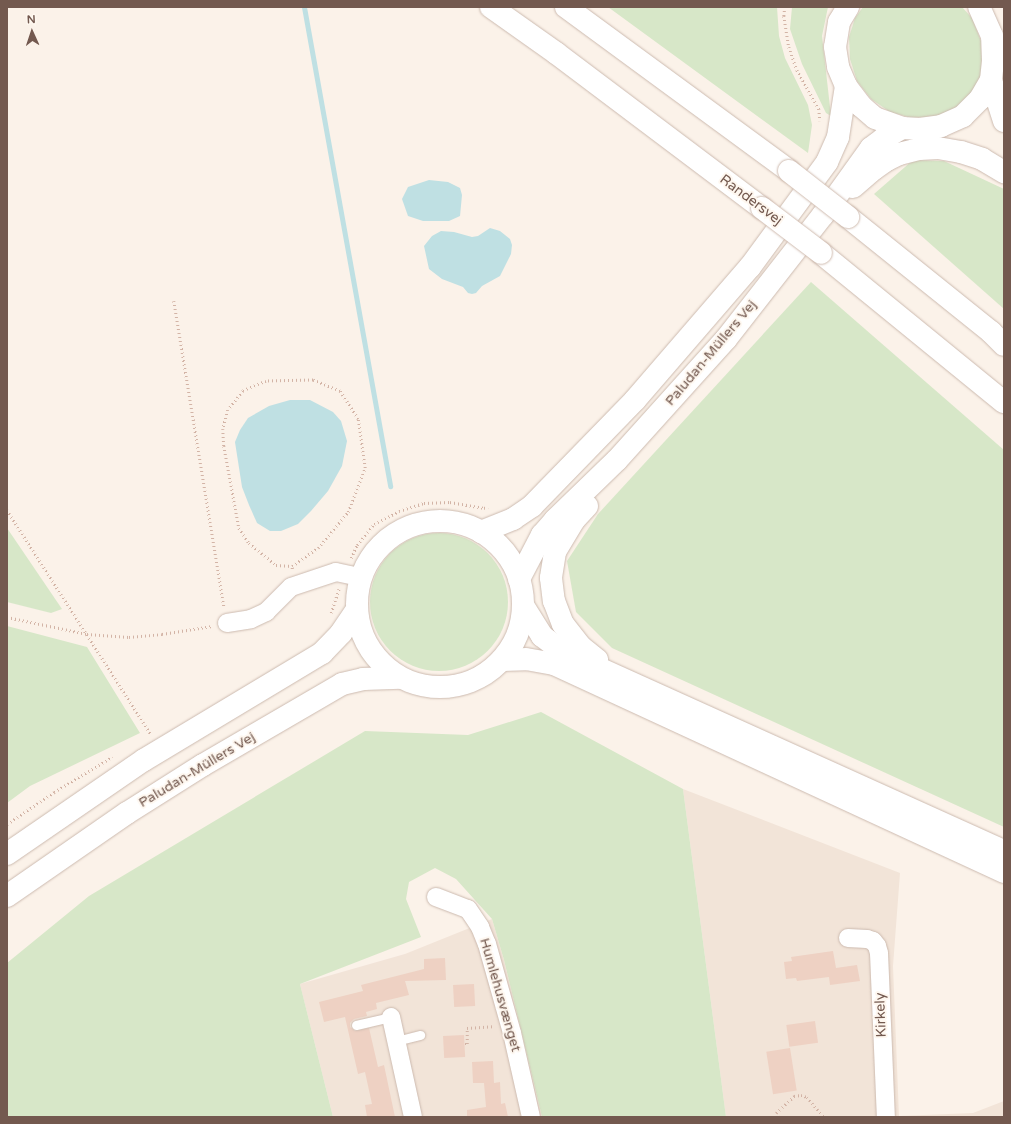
<!DOCTYPE html>
<html>
<head>
<meta charset="utf-8">
<style>
	body { margin:0 }
	#map { position:relative; width:1011px; height:1124px; overflow:hidden; background:#fbf2e9; font-family:"Varela Round",sans-serif }
	div>[style] { position:absolute }
	.residential>* { inset:0; background:#f2e4d8 }
	.green>* { inset:0; background:#d7e7c8 }
	.round { border-radius:50% }
	.water>* { inset:0; background:#bfe0e3 }
	.stream>* { height:5px; margin:-2.5px; padding:0 2.5px; transform-origin:2.5px; border-radius:2.5px; background:#bfe0e3 }
	.building>* { inset:0; background:#eed1c3; transform-origin:0 0 }
	.path>* { height:2.5px; margin-top:-1.25px; transform-origin:0; background:repeating-linear-gradient(90deg,#d3b4a6 0 1px,transparent 0 4px) }
	.roads { filter:drop-shadow(0 0 1px #ccbaaf) drop-shadow(0 0 1px #ccbaaf) }
	.lane>* { height:9px; margin:-4.5px; padding:0 4.5px; transform-origin:4.5px; border-radius:4.5px; background:#fff }
	.street>* { height:18px; margin:-9px; padding:0 9px; transform-origin:9px; border-radius:9px; background:#fff }
	.secondary>* { height:22px; margin:-11px; padding:0 11px; transform-origin:11px; border-radius:11px; background:#fff }
	.secondary>.ring { margin:-11px; padding:0; box-sizing:content-box; background:none; border:22px solid #fff; border-radius:50% }
	.bridges { filter:drop-shadow(0 0 1px #d0bcb0) drop-shadow(0 0 1px #d0bcb0) }
	.secondary-bridge>* { height:22px; margin:-11px; padding:0 11px; transform-origin:11px; border-radius:11px; background:#fff }
	span { translate:-50% -50%; white-space:nowrap; text-align:center; line-height:1.15; -webkit-text-stroke:4px #fef7ef; paint-order:stroke }
	.street-label { font-size:14px; color:#73594f }
	.frame { position:absolute; inset:0; border:8px solid #73594f; pointer-events:none }
	.north { position:absolute; left:12px; top:12px; width:40px; height:40px; -webkit-text-stroke:3px #fef7ef; paint-order:stroke; rotate:357deg; font-size:11px; font-weight:700; line-height:16px; text-align:center; color:#73594f }
	.north::after { content:''; display:block; margin:auto; width:14px; height:18px; background:#73594f; clip-path:polygon(50% 0,100% 100%,50% 72%,0 100%) }
</style>
</head>
<body>
<div id="map">
	<div class="residential">
		<div style="clip-path:polygon(683px 789px,900px 873px,893px 966px,899px 1116px,973px 1113px,1004px 1101px,1004px 1117px,726px 1117px)"></div>
		<div style="clip-path:polygon(492px 919px,504px 960px,542px 1117px,333px 1117px,300px 984px,405px 954px)"></div>
	</div>
	<div class="green">
		<div style="clip-path:polygon(608px 7px,777px 7px,779px 36px,785px 58px,808px 105px,812px 125px,808px 153px)"></div>
		<div style="clip-path:polygon(792px 7px,828px 7px,822px 36px,831px 116px,826px 113px,802px 64px,790px 29px)"></div>
		<div style="clip-path:polygon(863px 7px,962px 7px,972px 18px,981px 41px,982px 59px,980px 78px,971px 94px,958px 107px,937px 116px,912px 118px,890px 112px,871px 99px,857px 81px,850px 59px,849px 37px,855px 18px)"></div>
		<div style="clip-path:polygon(913px 160px,944px 161px,1004px 189px,1004px 309px,874px 194px)"></div>
		<div style="clip-path:polygon(811px 282px,1004px 450px,1004px 827px,612px 648px,576px 612px,567px 561px,598px 514px)"></div>
		<div style="clip-path:polygon(7px 528px,62px 609px,51px 613px,7px 602px)"></div>
		<div class="round" style="left:370px;top:533px;width:138px;height:138px"></div>
		<div style="clip-path:polygon(7px 626px,87px 647px,140px 733px,30px 786px,7px 803px)"></div>
		<div style="clip-path:polygon(541px 712px,683px 789px,726px 1117px,542px 1117px,504px 960px,492px 919px,456px 879px,435px 868px,409px 882px,406px 899px,421px 937px,300px 984px,333px 1117px,7px 1117px,7px 963px,89px 896px,365px 731px,468px 735px)"></div>
	</div>
	<div class="water">
		<div style="clip-path:polygon(429px 180px,448px 182px,460px 188px,462px 195px,460px 216px,449px 221px,423px 221px,408px 216px,402px 199px,408px 187px)"></div>
		<div style="clip-path:polygon(490px 228px,500px 231px,510px 239px,512px 245px,511px 254px,500px 276px,482px 286px,476px 293px,472px 294px,468px 293px,463px 287px,442px 279px,429px 269px,424px 246px,432px 236px,441px 231px,454px 232px,472px 237px,478px 236px)"></div>
		<div style="clip-path:polygon(290px 400px,310px 400px,333px 412px,341px 421px,347px 441px,342px 466px,328px 491px,311px 511px,298px 524px,281px 531px,270px 531px,257px 523px,249px 505px,242px 487px,235px 442px,240px 430px,248px 418px,269px 406px)"></div>
	</div>
	<div class="stream">
		<div style="left:304px;top:7px;width:487px;rotate:79.8deg"></div>
	</div>
	<div class="building">
		<div style="clip-path:polygon(833px 951px,836px 968px,857px 965px,860px 981px,830px 985px,829px 977px,797px 981px,796px 978px,786px 979px,784px 962px,792px 961px,791px 957px)"></div>
		<div style="clip-path:polygon(445px 958px,446px 980px,405px 981px,409px 995px,376px 1003px,377px 1009px,366px 1012px,367px 1016px,354px 1019px,350px 1023px,350px 1027px,355px 1031px,369px 1028px,378px 1067px,384px 1065px,395px 1117px,367px 1117px,365px 1105px,372px 1104px,365px 1072px,358px 1074px,345px 1017px,324px 1022px,319px 1002px,363px 991px,361px 985px,424px 969px,424px 959px)"></div>
		<div style="left:474px;top:984px;width:22px;height:21px;rotate:87deg"></div>
		<div style="left:815px;top:1021px;width:22px;height:29px;rotate:82deg"></div>
		<div style="left:464px;top:1035px;width:22px;height:21px;rotate:87deg"></div>
		<div style="left:790px;top:1048px;width:43px;height:24px;rotate:81deg"></div>
		<div style="clip-path:polygon(493px 1061px,494px 1083px,500px 1082px,501px 1104px,505px 1103px,508px 1117px,467px 1117px,467px 1110px,486px 1107px,484px 1083px,473px 1083px,472px 1062px)"></div>
	</div>
	<div class="path">
		<div style="left:785px;top:7px;width:9px;rotate:96deg"></div>
		<div style="left:784px;top:16px;width:31px;rotate:81deg"></div>
		<div style="left:789px;top:47px;width:24px;rotate:71deg"></div>
		<div style="left:797px;top:70px;width:45px;rotate:60.6deg"></div>
		<div style="left:819px;top:109px;width:12px;rotate:85deg"></div>
		<div style="left:174px;top:301px;width:310px;rotate:80.7deg"></div>
		<div style="left:7px;top:510px;width:266px;rotate:57.3deg"></div>
		<div style="left:351px;top:558px;width:14px;rotate:-65deg"></div>
		<div style="left:357px;top:545px;width:27px;rotate:-51deg"></div>
		<div style="left:374px;top:524px;width:28px;rotate:-27deg"></div>
		<div style="left:399px;top:511px;width:26px;rotate:-18deg"></div>
		<div style="left:424px;top:503px;width:26px;rotate:-2deg"></div>
		<div style="left:450px;top:502px;width:35px;rotate:10deg"></div>
		<div style="left:484px;top:508px;width:4px;rotate:-14deg"></div>
		<div style="left:292px;top:569px;width:3px;rotate:-90deg"></div>
		<div style="left:292px;top:566px;width:32px;rotate:-35deg"></div>
		<div style="left:318px;top:548px;width:47px;rotate:-50.2deg"></div>
		<div style="left:348px;top:512px;width:47px;rotate:-68.9deg"></div>
		<div style="left:365px;top:468px;width:49px;rotate:-98.1deg"></div>
		<div style="left:358px;top:419px;width:33px;rotate:-123deg"></div>
		<div style="left:340px;top:391px;width:29px;rotate:-158deg"></div>
		<div style="left:313px;top:380px;width:47px;rotate:178.8deg"></div>
		<div style="left:266px;top:381px;width:25px;rotate:157deg"></div>
		<div style="left:243px;top:391px;width:24px;rotate:128deg"></div>
		<div style="left:228px;top:410px;width:20px;rotate:105deg"></div>
		<div style="left:223px;top:429px;width:17px;rotate:87deg"></div>
		<div style="left:224px;top:446px;width:83px;rotate:79.6deg"></div>
		<div style="left:239px;top:528px;width:18px;rotate:56deg"></div>
		<div style="left:249px;top:543px;width:35px;rotate:39deg"></div>
		<div style="left:276px;top:565px;width:16px;rotate:4deg"></div>
		<div style="left:331px;top:613px;width:25px;rotate:-72deg"></div>
		<div style="left:7px;top:617px;width:82px;rotate:12deg"></div>
		<div style="left:87px;top:634px;width:42px;rotate:4.1deg"></div>
		<div style="left:129px;top:637px;width:33px;rotate:-5deg"></div>
		<div style="left:162px;top:634px;width:51px;rotate:-9.1deg"></div>
		<div style="left:7px;top:824px;width:57px;rotate:-34.2deg"></div>
		<div style="left:54px;top:792px;width:68px;rotate:-31.1deg"></div>
		<div style="left:465px;top:1044px;width:2px"></div>
		<div style="left:467px;top:1044px;width:16px;rotate:-90deg"></div>
		<div style="left:467px;top:1028px;width:26px;rotate:-4deg"></div>
		<div style="left:778px;top:1117px;width:4px;rotate:-117deg"></div>
		<div style="left:776px;top:1113px;width:25px;rotate:-43deg"></div>
		<div style="left:794px;top:1096px;width:7px;rotate:-8deg"></div>
		<div style="left:801px;top:1095px;width:6px;rotate:18deg"></div>
		<div style="left:807px;top:1097px;width:26px;rotate:50deg"></div>
	</div>
	<div class="roads">
		<div class="lane">
			<div style="left:356px;top:1025px;width:36px;rotate:-13deg"></div>
			<div style="left:396px;top:1041px;width:25px;rotate:-14deg"></div>
		</div>
		<div class="street">
			<div style="left:227px;top:623px;width:24px;rotate:-9deg"></div>
			<div style="left:251px;top:619px;width:17px;rotate:-25deg"></div>
			<div style="left:266px;top:612px;width:35px;rotate:-45deg"></div>
			<div style="left:291px;top:587px;width:47px;rotate:-18.4deg"></div>
			<div style="left:336px;top:572px;width:25px;rotate:12deg"></div>
			<div style="left:436px;top:897px;width:34px;rotate:21deg"></div>
			<div style="left:468px;top:909px;width:22px;rotate:56deg"></div>
			<div style="left:480px;top:927px;width:18px;rotate:68deg"></div>
			<div style="left:487px;top:944px;width:92px;rotate:74.3deg"></div>
			<div style="left:512px;top:1033px;width:86px;rotate:77.3deg"></div>
			<div style="left:848px;top:938px;width:19px;rotate:3deg"></div>
			<div style="left:867px;top:939px;width:6px;rotate:18deg"></div>
			<div style="left:873px;top:941px;width:6px;rotate:51deg"></div>
			<div style="left:877px;top:946px;width:7px;rotate:74deg"></div>
			<div style="left:879px;top:953px;width:164px;rotate:87.6deg"></div>
			<div style="left:391px;top:1017px;width:102px;rotate:77.6deg"></div>
		</div>
		<div class="secondary">
			<div style="left:491px;top:7px;width:80px;rotate:35.3deg"></div>
			<div style="left:556px;top:53px;width:258px;rotate:37deg"></div>
			<div style="left:566px;top:7px;width:277px;rotate:36.3deg"></div>
			<div style="left:848px;top:7px;width:17px;rotate:121deg"></div>
			<div style="left:839px;top:22px;width:25px;rotate:99deg"></div>
			<div style="left:835px;top:47px;width:20px;rotate:81deg"></div>
			<div style="left:838px;top:67px;width:21px;rotate:67deg"></div>
			<div style="left:846px;top:86px;width:25px;rotate:53deg"></div>
			<div style="left:861px;top:106px;width:18px;rotate:41deg"></div>
			<div style="left:875px;top:118px;width:29px;rotate:20deg"></div>
			<div style="left:902px;top:128px;width:18px;rotate:3deg"></div>
			<div style="left:920px;top:129px;width:21px;rotate:-8deg"></div>
			<div style="left:941px;top:126px;width:24px;rotate:-24deg"></div>
			<div style="left:963px;top:116px;width:24px;rotate:-45deg"></div>
			<div style="left:980px;top:99px;width:22px;rotate:-60deg"></div>
			<div style="left:991px;top:80px;width:19px;rotate:-84deg"></div>
			<div style="left:993px;top:61px;width:25px;rotate:-92deg"></div>
			<div style="left:992px;top:36px;width:32px;rotate:-114deg"></div>
			<div style="left:991px;top:80px;width:43px;rotate:72.4deg"></div>
			<div style="left:853px;top:187px;width:28px;rotate:-41deg"></div>
			<div style="left:874px;top:169px;width:16px;rotate:-35deg"></div>
			<div style="left:887px;top:160px;width:13px;rotate:-27deg"></div>
			<div style="left:899px;top:154px;width:21px;rotate:-14deg"></div>
			<div style="left:919px;top:149px;width:19px;rotate:-3deg"></div>
			<div style="left:938px;top:148px;width:23px;rotate:10deg"></div>
			<div style="left:961px;top:152px;width:22px;rotate:18deg"></div>
			<div style="left:982px;top:159px;width:26px;rotate:31deg"></div>
			<div style="left:848px;top:217px;width:184px;rotate:38.8deg"></div>
			<div style="left:991px;top:332px;width:18px;rotate:45deg"></div>
			<div style="left:821px;top:253px;width:236px;rotate:39.2deg"></div>
			<div style="left:587px;top:506px;width:19px;rotate:133deg"></div>
			<div style="left:574px;top:520px;width:37px;rotate:121deg"></div>
			<div style="left:555px;top:552px;width:26px;rotate:99deg"></div>
			<div style="left:551px;top:578px;width:23px;rotate:83deg"></div>
			<div style="left:554px;top:601px;width:25px;rotate:69deg"></div>
			<div style="left:563px;top:624px;width:28px;rotate:52deg"></div>
			<div style="left:580px;top:646px;width:22px;rotate:39deg"></div>
			<div class="ring" style="left:357px;top:521px;width:144px;height:144px"></div>
			<div style="left:481px;top:532px;width:35px;rotate:-22deg"></div>
			<div style="left:513px;top:519px;width:23px;rotate:-34deg"></div>
			<div style="left:532px;top:506px;width:148px;rotate:-45.8deg"></div>
			<div style="left:635px;top:400px;width:176px;rotate:-49.2deg"></div>
			<div style="left:750px;top:267px;width:130px;rotate:-53.7deg"></div>
			<div style="left:827px;top:162px;width:27px;rotate:-66deg"></div>
			<div style="left:838px;top:137px;width:52px;rotate:-81.1deg"></div>
			<div style="left:519px;top:579px;width:50px;rotate:-62.4deg"></div>
			<div style="left:542px;top:535px;width:20px;rotate:-49deg"></div>
			<div style="left:555px;top:520px;width:86px;rotate:-44.1deg"></div>
			<div style="left:617px;top:460px;width:163px;rotate:-48deg"></div>
			<div style="left:726px;top:339px;width:157px;rotate:-52deg"></div>
			<div style="left:823px;top:215px;width:82px;rotate:-54.4deg"></div>
			<div style="left:871px;top:148px;width:15px;rotate:-37deg"></div>
			<div style="left:883px;top:139px;width:22px;rotate:-30deg"></div>
			<div style="left:524px;top:607px;width:34px;rotate:58deg"></div>
			<div style="left:542px;top:636px;width:26px;rotate:37deg"></div>
			<div style="left:563px;top:652px;width:484px;rotate:24.3deg"></div>
			<div style="left:502px;top:660px;width:24px;rotate:-2deg"></div>
			<div style="left:526px;top:659px;width:28px;rotate:10deg"></div>
			<div style="left:554px;top:664px;width:496px;rotate:24.8deg"></div>
			<div style="left:7px;top:854px;width:166px;rotate:-34.5deg"></div>
			<div style="left:144px;top:760px;width:208px;rotate:-31deg"></div>
			<div style="left:322px;top:653px;width:28px;rotate:-46deg"></div>
			<div style="left:341px;top:633px;width:27px;rotate:-56deg"></div>
			<div style="left:7px;top:896px;width:146px;rotate:-34.7deg"></div>
			<div style="left:127px;top:813px;width:90px;rotate:-32.3deg"></div>
			<div style="left:203px;top:765px;width:161px;rotate:-30.2deg"></div>
			<div style="left:342px;top:684px;width:22px;rotate:-13deg"></div>
			<div style="left:363px;top:679px;width:37px;rotate:-2deg"></div>
		</div>
	</div>
	<div class="bridges">
		<div class="secondary-bridge">
			<div style="left:789px;top:171px;width:75px;rotate:37.9deg"></div>
			<div style="left:762px;top:208px;width:74px;rotate:37.3deg"></div>
		</div>
	</div>
	<div class="street-label">
		<span style="left:751px;top:200px;rotate:37deg">Randersvej</span>
		<span style="left:711px;top:353px;rotate:-50deg">Paludan-Müllers Vej</span>
		<span style="left:197px;top:770px;rotate:-31deg">Paludan-Müllers Vej</span>
		<span style="left:500px;top:995px;rotate:74deg">Humlehusvænget</span>
		<span style="left:881px;top:1015px;rotate:-92deg">Kirkely</span>
	</div>
	<div class="frame"></div>
	<div class="north">N</div>
</div>
</body>
</html>
